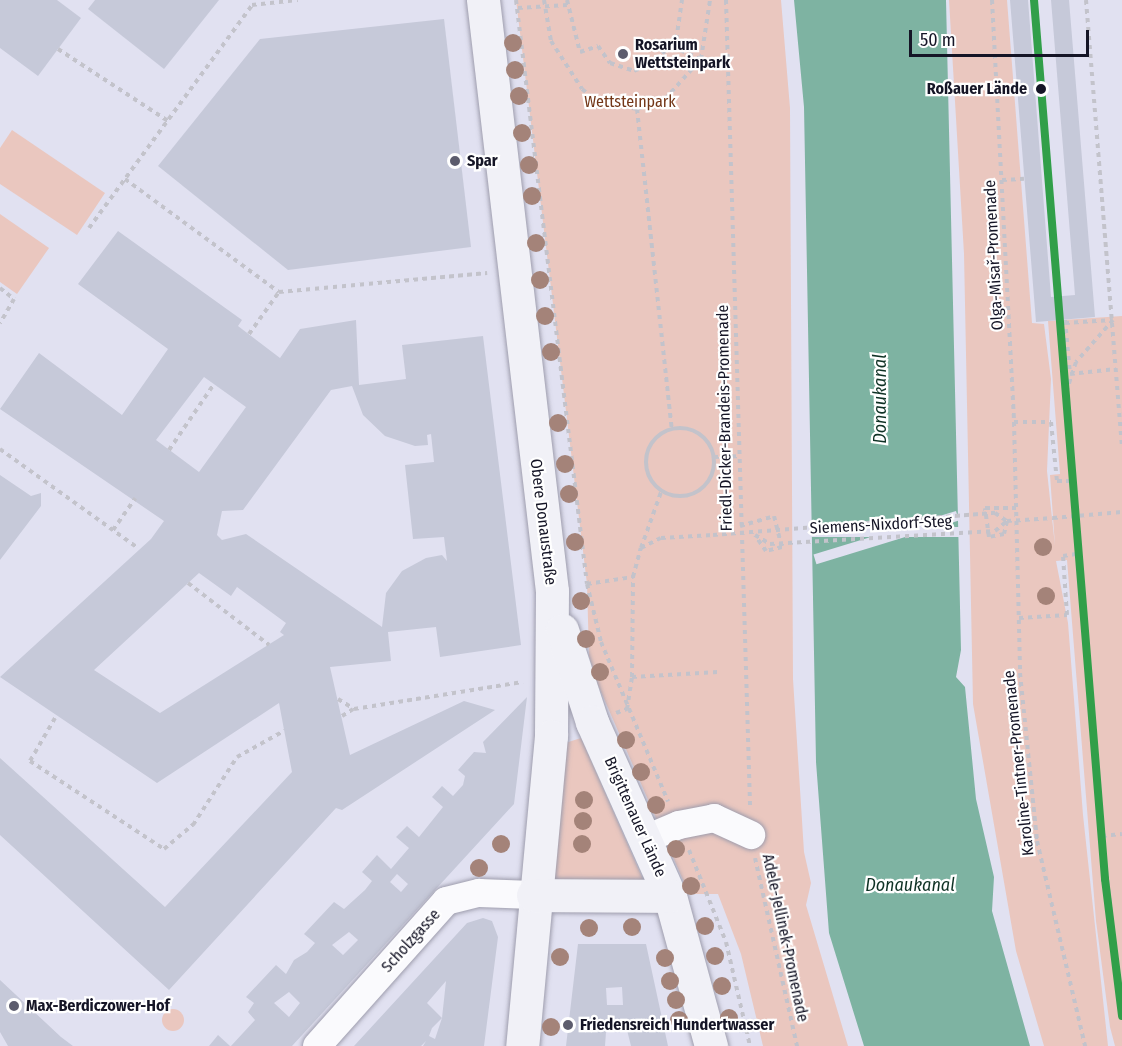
<!DOCTYPE html>
<html>
<head>
<meta charset="utf-8">
<style>
	body { margin:0 }
	#map { position:relative; width:1122px; height:1046px; overflow:hidden; background:#e1e1f1; font-family:"Fira Sans Condensed",sans-serif }
	div>[style] { position:absolute }
	.green>* { inset:0; background:#eac7bf }
	.round { border-radius:50% }
	.water>* { inset:0; background:#7eb3a2 }
	.pier>* { inset:0; background:#e1e1f1; transform-origin:0 0 }
	.building>* { inset:0; background:#c6c9d9 }
	.path>* { height:4px; margin-top:-2px; transform-origin:0; background:repeating-linear-gradient(90deg,#c3c3cb 0 4.5px,transparent 0 9px) }
	.path>.ring { margin:-2px; padding:0; box-sizing:content-box; background:none; border:4px solid #c3c3cb; border-radius:50% }
	.roads { filter:drop-shadow(0 0 2px #9e9dad) drop-shadow(0 0 2px #9e9dad) }
	.minor>* { height:28px; margin:-14px; padding:0 14px; transform-origin:14px; border-radius:14px; background:#fafafd }
	.major>* { height:33px; margin:-16.5px; padding:0 16.5px; transform-origin:16.5px; border-radius:16.5px; background:#f1f1f7 }
	.path-bridge>* { height:4px; margin-top:-2px; transform-origin:0; background:repeating-linear-gradient(90deg,#c3c3cb 0 4.5px,transparent 0 9px) }
	.metro-1>* { height:8px; margin:-4px; padding:0 4px; transform-origin:4px; border-radius:4px; background:#319f49 }
	.trees>* { width:18px; height:18px; margin:-9px; border-radius:50%; background:#a48379 }
	.dots>* { width:16px; height:16px; translate:-50% -50%; box-sizing:border-box; border:3px solid #fff; border-radius:50% }
	span { translate:-50% -50%; white-space:nowrap; text-align:center; line-height:1.15; -webkit-text-stroke:4.5px #fff; paint-order:stroke }
	.poi-label { font-size:16px; color:#151526; font-weight:700 }
	.left { translate:0 -50%; text-align:left }
	.stop-label { font-size:16px; color:#151526; font-weight:700 }
	.right { translate:-100% -50%; text-align:right }
	.park-label { font-size:16px; color:#733617 }
	.street-label { font-size:16px; color:#151526 }
	.water-label { font-size:18px; color:#0f3225; font-style:italic }
	.scale { position:absolute; left:909px; top:30px; width:180px; height:27px; box-sizing:border-box; border:3px solid #151526; border-top:0; padding-left:8px; font-size:18px; line-height:21px; white-space:nowrap; color:#151526; -webkit-text-stroke:4px #fff; paint-order:stroke }
</style>
</head>
<body>
<div id="map">
	<div class="green">
		<div style="clip-path:polygon(516px 0,781px 0,790px 108px,793px 679px,804px 852px,811px 883px,806px 905px,848px 1046px,763px 1046px,741px 954px,718px 894px,689px 894px,598px 685px,589px 656px,587px 584px)"></div>
		<div style="clip-path:polygon(949px 0,1007px 0,1032px 323px,1044px 324px,1051px 379px,1047px 471px,1055px 546px,1050px 475px,1060px 474px,1048px 321px,1122px 316px,1122px 1046px,1115px 1046px,1110px 1027px,1096px 921px,1067px 560px,1056px 561px,1068px 623px,1083px 815px,1108px 1046px,1044px 1046px,1016px 951px,973px 704px,964px 254px)"></div>
		<div style="clip-path:polygon(12px 130px,105px 193px,77px 235px,0 184px,0 148px)"></div>
		<div style="clip-path:polygon(0 214px,49px 248px,17px 294px,0 282px)"></div>
		<div style="clip-path:polygon(581px 738px,646px 886px,548px 889px,559px 745px)"></div>
		<div class="round" style="left:162px;top:1009px;width:22px;height:22px"></div>
	</div>
	<div class="water">
		<div style="clip-path:polygon(794px 0,946px 0,961px 650px,956px 677px,965px 687px,976px 799px,994px 877px,992px 911px,1030px 1046px,864px 1046px,829px 933px,816px 762px,804px 107px)"></div>
	</div>
	<div class="pier">
		<div style="left:956px;top:511px;width:10px;height:149px;rotate:73deg"></div>
		<div style="left:959px;top:527px;width:10px;height:151px;rotate:90deg"></div>
	</div>
	<div class="building">
		<div style="clip-path:polygon(0 0,57px 0,81px 18px,38px 76px,0 48px)"></div>
		<div style="clip-path:polygon(95px 0,219px 0,164px 69px,88px 9px)"></div>
		<div style="clip-path:polygon(1010px 0,1028px 0,1051px 297px,1075px 295px,1051px 0,1069px 0,1095px 317px,1036px 322px)"></div>
		<div style="clip-path:polygon(444px 19px,471px 247px,288px 270px,158px 166px,260px 39px)"></div>
		<div style="clip-path:polygon(evenodd,118px 231px,242px 320px,238px 326px,280px 358px,300px 329px,356px 320px,359px 385px,406px 379px,402px 345px,483px 336px,521px 645px,440px 657px,436px 627px,388px 632px,391px 661px,330px 667px,350px 755px,464px 701px,495px 710px,342px 810px,336px 808px,169px 990px,0 835px,0 758px,165px 907px,292px 772px,279px 703px,157px 783px,0 677px,151px 539px,164px 521px,0 409px,39px 353px,122px 415px,168px 349px,78px 284px,118px 231px,204px 377px,246px 407px,199px 472px,156px 440px,204px 377px,118px 231px,352px 386px,363px 415px,385px 436px,415px 446px,428px 445px,427px 435px,431px 434px,434px 462px,405px 465px,413px 539px,444px 537px,447px 561px,442px 555px,426px 558px,402px 571px,386px 593px,382px 627px,246px 534px,222px 540px,217px 535px,222px 511px,243px 510px,331px 390px,352px 386px,118px 231px,199px 573px,231px 596px,237px 587px,286px 623px,280px 632px,284px 635px,160px 713px,94px 670px,199px 573px)"></div>
		<div style="clip-path:polygon(0 475px,31px 496px,41px 493px,41px 506px,0 560px)"></div>
		<div style="clip-path:polygon(evenodd,527px 697px,514px 804px,292px 1046px,231px 1046px,255px 1020px,248px 1012px,254px 1003px,246px 997px,276px 965px,286px 974px,294px 960px,307px 952px,315px 943px,304px 934px,334px 902px,344px 909px,365px 890px,372px 881px,362px 872px,377px 855px,391px 869px,409px 848px,396px 837px,407px 826px,419px 837px,443px 807px,432px 797px,442px 786px,453px 796px,463px 785px,465px 776px,458px 770px,474px 752px,486px 753px,483px 742px,527px 697px,397px 874px,408px 884px,401px 892px,390px 882px,397px 874px,527px 697px,349px 932px,358px 940px,343px 955px,332px 945px,349px 932px,527px 697px,289px 992px,300px 1003px,289px 1017px,274px 1003px,289px 992px)"></div>
		<div style="clip-path:polygon(evenodd,483px 918px,492px 921px,498px 937px,484px 1046px,423px 1046px,426px 1041px,421px 1046px,354px 1046px,467px 923px,483px 918px,446px 981px,442px 1018px,427px 1003px,446px 981px,483px 918px,442px 1018px,435px 1039px,429px 1036px,432px 1028px,442px 1018px)"></div>
		<div style="clip-path:polygon(evenodd,578px 944px,646px 944px,668px 1046px,631px 1046px,627px 1030px,606px 1032px,605px 1046px,566px 1046px,578px 944px,622px 987px,623px 1005px,607px 1005px,606px 988px,622px 987px)"></div>
		<div style="clip-path:polygon(0 980px,61px 1037px,73px 1046px,8px 1046px,0 1032px)"></div>
		<div style="clip-path:polygon(218px 1035px,230px 1046px,209px 1046px)"></div>
	</div>
	<div class="path">
		<div style="left:516px;top:0;width:588px;rotate:83.07deg"></div>
		<div style="left:587px;top:584px;width:60px;rotate:76.4deg"></div>
		<div style="left:601px;top:642px;width:173px;rotate:67.2deg"></div>
		<div style="left:544px;top:0;width:42px;rotate:80.3deg"></div>
		<div style="left:551px;top:41px;width:57px;rotate:57.1deg"></div>
		<div style="left:582px;top:89px;width:19px;rotate:39deg"></div>
		<div style="left:597px;top:101px;width:41px;rotate:11.3deg"></div>
		<div style="left:637px;top:109px;width:30px;rotate:-20deg"></div>
		<div style="left:665px;top:99px;width:54px;rotate:-48deg"></div>
		<div style="left:701px;top:59px;width:28px;rotate:-157deg"></div>
		<div style="left:675px;top:48px;width:49px;rotate:-81.7deg"></div>
		<div style="left:567px;top:0;width:54px;rotate:76deg"></div>
		<div style="left:580px;top:52px;width:19px;rotate:-18deg"></div>
		<div style="left:598px;top:46px;width:21px;rotate:55deg"></div>
		<div style="left:610px;top:63px;width:25px;rotate:18deg"></div>
		<div style="left:634px;top:71px;width:25px;rotate:-23deg"></div>
		<div style="left:657px;top:61px;width:20px;rotate:-53deg"></div>
		<div style="left:669px;top:45px;width:7px;rotate:27deg"></div>
		<div style="left:726px;top:0;width:806px;rotate:88.29deg"></div>
		<div style="left:992px;top:0;width:423px;rotate:87deg"></div>
		<div style="left:1014px;top:422px;width:251px;rotate:88.6deg"></div>
		<div style="left:1020px;top:673px;width:169px;rotate:84.2deg"></div>
		<div style="left:1037px;top:841px;width:211px;rotate:76.8deg"></div>
		<div style="left:1086px;top:0;width:446px;rotate:85.4deg"></div>
		<div style="left:518px;top:8px;width:49px;rotate:-3.5deg"></div>
		<div style="left:58px;top:49px;width:131px;rotate:33.2deg"></div>
		<div style="left:701px;top:59px;width:60px;rotate:-81.3deg"></div>
		<div style="left:637px;top:109px;width:322px;rotate:83.8deg"></div>
		<div style="left:125px;top:179px;width:191px;rotate:36.3deg"></div>
		<div style="left:279px;top:292px;width:209px;rotate:-5.2deg"></div>
		<div style="left:1002px;top:180px;width:22px;rotate:-3deg"></div>
		<div style="left:89px;top:228px;width:276px;rotate:-53.8deg"></div>
		<div style="left:252px;top:5px;width:46px;rotate:-6.2deg"></div>
		<div style="left:0;top:288px;width:18px;rotate:38deg"></div>
		<div style="left:14px;top:299px;width:28px;rotate:120deg"></div>
		<div style="left:1065px;top:320px;width:54px;rotate:84.7deg"></div>
		<div style="left:1070px;top:374px;width:46px;rotate:-6.2deg"></div>
		<div style="left:1065px;top:323px;width:48px;rotate:-3.6deg"></div>
		<div style="left:1113px;top:320px;width:56px;rotate:131.4deg"></div>
		<div style="left:1076px;top:362px;width:32px;rotate:108deg"></div>
		<div style="left:1066px;top:392px;width:445px;rotate:85.4deg"></div>
		<div style="left:1102px;top:836px;width:170px;rotate:83.3deg"></div>
		<div style="left:249px;top:334px;width:52px;rotate:-54.5deg"></div>
		<div style="left:1014px;top:422px;width:37px"></div>
		<div style="left:1051px;top:422px;width:59px;rotate:84.2deg"></div>
		<div style="left:1057px;top:481px;width:17px"></div>
		<div class="ring" style="left:646px;top:428px;width:64px;height:64px"></div>
		<div style="left:0;top:449px;width:170px;rotate:35.7deg"></div>
		<div style="left:169px;top:450px;width:80px;rotate:-55.7deg"></div>
		<div style="left:714px;top:457px;width:23px;rotate:-2deg"></div>
		<div style="left:1053px;top:518px;width:69px;rotate:-5deg"></div>
		<div style="left:1007px;top:521px;width:13px;rotate:103deg"></div>
		<div style="left:1004px;top:534px;width:15px;rotate:169deg"></div>
		<div style="left:989px;top:537px;width:29px;rotate:-98deg"></div>
		<div style="left:985px;top:508px;width:31px"></div>
		<div style="left:740px;top:526px;width:35px;rotate:-16deg"></div>
		<div style="left:774px;top:516px;width:32px;rotate:76deg"></div>
		<div style="left:782px;top:547px;width:16px;rotate:166deg"></div>
		<div style="left:766px;top:551px;width:19px;rotate:-125deg"></div>
		<div style="left:113px;top:530px;width:39px;rotate:-55deg"></div>
		<div style="left:641px;top:548px;width:59px;rotate:-70.3deg"></div>
		<div style="left:188px;top:583px;width:102px;rotate:37.4deg"></div>
		<div style="left:587px;top:584px;width:47px;rotate:-8.7deg"></div>
		<div style="left:1019px;top:618px;width:48px;rotate:-3.6deg"></div>
		<div style="left:1067px;top:615px;width:59px;rotate:-93.9deg"></div>
		<div style="left:1063px;top:556px;width:18px;rotate:-9deg"></div>
		<div style="left:632px;top:677px;width:86px;rotate:-3.3deg"></div>
		<div style="left:338px;top:699px;width:19px;rotate:32deg"></div>
		<div style="left:354px;top:709px;width:171px;rotate:-9.1deg"></div>
		<div style="left:616px;top:713px;width:12px;rotate:-20deg"></div>
		<div style="left:627px;top:709px;width:32px;rotate:-81deg"></div>
		<div style="left:632px;top:677px;width:100px;rotate:-89.4deg"></div>
		<div style="left:633px;top:577px;width:30px;rotate:-75deg"></div>
		<div style="left:641px;top:548px;width:22px;rotate:-27deg"></div>
		<div style="left:661px;top:538px;width:52px;rotate:-3.3deg"></div>
		<div style="left:342px;top:716px;width:13px;rotate:-32deg"></div>
		<div style="left:55px;top:718px;width:50px;rotate:120.2deg"></div>
		<div style="left:30px;top:761px;width:160px;rotate:33.3deg"></div>
		<div style="left:164px;top:849px;width:38px;rotate:-40deg"></div>
		<div style="left:193px;top:825px;width:81px;rotate:-57.1deg"></div>
		<div style="left:237px;top:757px;width:54px;rotate:-29deg"></div>
		<div style="left:1102px;top:836px;width:20px;rotate:-6deg"></div>
		<div style="left:689px;top:850px;width:99px;rotate:68.1deg"></div>
		<div style="left:726px;top:942px;width:107px;rotate:77deg"></div>
		<div style="left:755px;top:858px;width:193px;rotate:77.4deg"></div>
	</div>
	<div class="roads">
		<div class="minor">
			<div style="left:646px;top:839px;width:36px;rotate:-23deg"></div>
			<div style="left:679px;top:825px;width:36px;rotate:-11deg"></div>
			<div style="left:714px;top:818px;width:41px;rotate:24.7deg"></div>
			<div style="left:317px;top:1046px;width:194px;rotate:-48.3deg"></div>
			<div style="left:446px;top:901px;width:34px;rotate:-14deg"></div>
			<div style="left:479px;top:893px;width:54px;rotate:2.1deg"></div>
		</div>
		<div class="major">
			<div style="left:483px;top:0;width:595px;rotate:83.34deg"></div>
			<div style="left:552px;top:591px;width:145px;rotate:90.4deg"></div>
			<div style="left:551px;top:736px;width:311px;rotate:95.3deg"></div>
			<div style="left:562px;top:630px;width:97px;rotate:71.9deg"></div>
			<div style="left:592px;top:722px;width:191px;rotate:65.9deg"></div>
			<div style="left:670px;top:896px;width:156px;rotate:74.7deg"></div>
			<div style="left:533px;top:895px;width:137px;rotate:0.4deg"></div>
		</div>
	</div>
	<div class="path-bridge">
		<div style="left:713px;top:535px;width:283px;rotate:-4.5deg"></div>
		<div style="left:995px;top:513px;width:14px;rotate:34deg"></div>
		<div style="left:755px;top:535px;width:17px;rotate:31deg"></div>
		<div style="left:770px;top:544px;width:225px;rotate:-3.3deg"></div>
		<div style="left:995px;top:531px;width:16px;rotate:-40deg"></div>
		<div style="left:1007px;top:521px;width:46px;rotate:-3.7deg"></div>
	</div>
	<div class="metro-1">
		<div style="left:1034px;top:0;width:882px;rotate:85.38deg"></div>
		<div style="left:1105px;top:879px;width:138px;rotate:82.9deg"></div>
	</div>
	<div class="trees">
		<div style="left:513px;top:43px"></div>
		<div style="left:515px;top:70px"></div>
		<div style="left:519px;top:96px"></div>
		<div style="left:522px;top:133px"></div>
		<div style="left:529px;top:165px"></div>
		<div style="left:532px;top:196px"></div>
		<div style="left:536px;top:243px"></div>
		<div style="left:540px;top:280px"></div>
		<div style="left:545px;top:316px"></div>
		<div style="left:551px;top:352px"></div>
		<div style="left:558px;top:423px"></div>
		<div style="left:565px;top:464px"></div>
		<div style="left:569px;top:494px"></div>
		<div style="left:575px;top:542px"></div>
		<div style="left:1043px;top:547px"></div>
		<div style="left:1046px;top:596px"></div>
		<div style="left:581px;top:601px"></div>
		<div style="left:586px;top:639px"></div>
		<div style="left:600px;top:672px"></div>
		<div style="left:626px;top:740px"></div>
		<div style="left:641px;top:772px"></div>
		<div style="left:584px;top:800px"></div>
		<div style="left:656px;top:805px"></div>
		<div style="left:583px;top:821px"></div>
		<div style="left:501px;top:844px"></div>
		<div style="left:582px;top:844px"></div>
		<div style="left:676px;top:849px"></div>
		<div style="left:479px;top:868px"></div>
		<div style="left:691px;top:886px"></div>
		<div style="left:705px;top:926px"></div>
		<div style="left:632px;top:927px"></div>
		<div style="left:589px;top:928px"></div>
		<div style="left:715px;top:956px"></div>
		<div style="left:560px;top:957px"></div>
		<div style="left:665px;top:958px"></div>
		<div style="left:670px;top:981px"></div>
		<div style="left:722px;top:986px"></div>
		<div style="left:676px;top:1000px"></div>
		<div style="left:729px;top:1018px"></div>
		<div style="left:679px;top:1020px"></div>
		<div style="left:551px;top:1027px"></div>
	</div>
	<div class="dots">
		<div style="left:623px;top:54px;background:#5c5c6d"></div>
		<div style="left:1041px;top:89px;background:#151526"></div>
		<div style="left:455px;top:161px;background:#5c5c6d"></div>
		<div style="left:14px;top:1006px;background:#5c5c6d"></div>
		<div style="left:568px;top:1025px;background:#5c5c6d"></div>
	</div>
	<div class="poi-label">
		<span class="left" style="left:635px;top:54px">Rosarium<br>Wettsteinpark</span>
		<span class="left" style="left:467px;top:161px">Spar</span>
		<span class="left" style="left:26px;top:1006px">Max-Berdiczower-Hof</span>
		<span class="left" style="left:580px;top:1025px">Friedensreich Hundertwasser</span>
	</div>
	<div class="stop-label">
		<span class="right" style="left:1027px;top:89px">Roßauer Lände</span>
	</div>
	<div class="park-label">
		<span style="left:630px;top:102px">Wettsteinpark</span>
	</div>
	<div class="street-label">
		<span style="left:994px;top:255px;rotate:-93deg">Olga-Misař-Promenade</span>
		<span style="left:725px;top:418px;rotate:-91deg">Friedl-Dicker-Brandeis-Promenade</span>
		<span style="left:543px;top:522px;rotate:83deg">Obere Donaustraße</span>
		<span style="left:881px;top:525px;rotate:-3deg">Siemens-Nixdorf-Steg</span>
		<span style="left:1019px;top:763px;rotate:-96deg">Karoline-Tintner-Promenade</span>
		<span style="left:635px;top:817px;rotate:66deg">Brigittenauer Lände</span>
		<span style="left:785px;top:938px;rotate:78deg">Adele-Jellinek-Promenade</span>
		<span style="left:411px;top:941px;rotate:-48deg">Scholzgasse</span>
	</div>
	<div class="water-label">
		<span style="left:880px;top:399px;rotate:-90deg">Donaukanal</span>
		<span style="left:910px;top:885px">Donaukanal</span>
	</div>
	<div class="scale">50 m</div>
</div>
</body>
</html>
